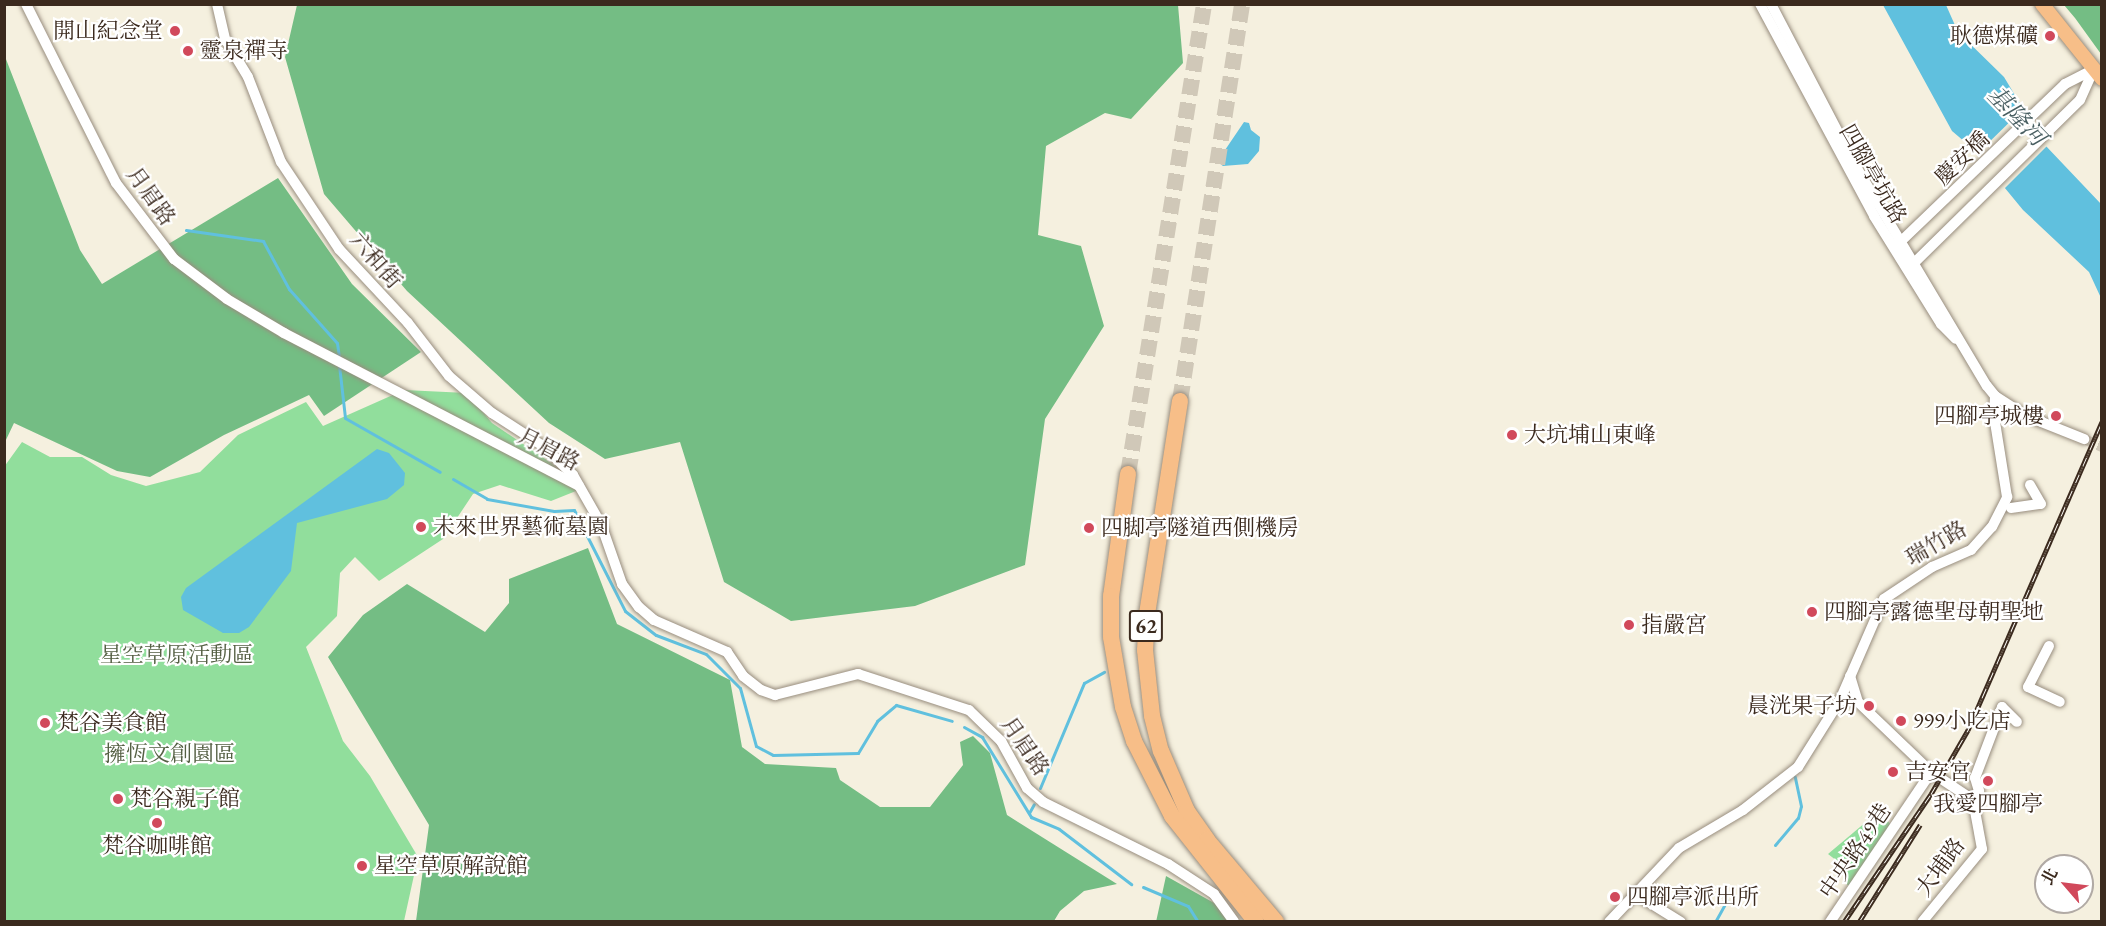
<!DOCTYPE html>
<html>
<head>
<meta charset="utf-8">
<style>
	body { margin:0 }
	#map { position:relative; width:2106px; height:926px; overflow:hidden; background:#f5f0df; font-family:"EB Garamond","Noto Serif TC",serif }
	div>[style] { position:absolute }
	.green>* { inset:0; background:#91de9c }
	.forest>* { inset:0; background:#74bd84 }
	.water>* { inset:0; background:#60c0de }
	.pier>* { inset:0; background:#f5f0df }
	.stream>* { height:3px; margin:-1.5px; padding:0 1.5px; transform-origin:1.5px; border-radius:1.5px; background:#60c0de }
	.minor-tunnel>* { height:10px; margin-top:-5px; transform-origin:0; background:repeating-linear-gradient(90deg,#d0c8b8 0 10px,transparent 0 15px) }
	.highway-tunnel>* { height:16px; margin-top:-8px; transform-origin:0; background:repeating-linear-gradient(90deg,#d0c8b8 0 16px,transparent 0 24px) }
	.roads { filter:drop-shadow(0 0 2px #988d7e) drop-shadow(0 0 2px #988d7e) }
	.minor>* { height:10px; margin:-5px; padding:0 5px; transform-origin:5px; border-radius:5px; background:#fff }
	.major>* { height:14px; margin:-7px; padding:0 7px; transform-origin:7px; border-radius:7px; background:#f7be88 }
	.highway>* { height:16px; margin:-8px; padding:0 8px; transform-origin:8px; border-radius:8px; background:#f7be88 }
	.rail>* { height:5px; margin-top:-2.5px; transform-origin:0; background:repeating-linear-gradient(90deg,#fff 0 9px,#3b2a1e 0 18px); box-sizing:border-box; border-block:2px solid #3b2a1e }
	.dots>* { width:16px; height:16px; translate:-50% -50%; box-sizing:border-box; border:3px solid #fff; border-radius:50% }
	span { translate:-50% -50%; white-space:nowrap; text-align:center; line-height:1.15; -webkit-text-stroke:4.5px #fff; paint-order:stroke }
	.shield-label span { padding:2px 4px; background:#fff; border:2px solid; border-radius:4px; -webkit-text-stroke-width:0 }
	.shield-label { font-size:21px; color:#3b2a1e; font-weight:700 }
	.poi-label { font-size:22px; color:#3b2a1e }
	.right { translate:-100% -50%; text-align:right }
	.left { translate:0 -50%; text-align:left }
	.street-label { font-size:22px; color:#3b2a1e }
	.park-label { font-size:22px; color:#556044 }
	.water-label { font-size:24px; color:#485e61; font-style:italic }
	.frame { position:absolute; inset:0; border:6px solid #3b2a1e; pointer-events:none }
	.north { position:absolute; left:2034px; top:854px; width:60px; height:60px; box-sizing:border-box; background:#fff; border:2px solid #b1aaa5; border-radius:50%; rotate:298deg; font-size:16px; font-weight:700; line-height:24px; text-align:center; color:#3b2a1e }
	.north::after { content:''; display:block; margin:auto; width:21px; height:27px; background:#d1495b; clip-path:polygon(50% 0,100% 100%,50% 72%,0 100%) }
</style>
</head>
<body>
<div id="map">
	<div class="green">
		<div style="clip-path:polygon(404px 390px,467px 393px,492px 423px,554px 465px,576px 491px,551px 501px,500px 485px,473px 494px,443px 539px,379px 581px,355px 557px,340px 573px,337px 616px,306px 647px,343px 741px,370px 776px,418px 857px,404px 921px,5px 922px,4px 467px,22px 442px,50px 457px,82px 457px,111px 475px,146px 486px,200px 472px,238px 435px,306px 402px,323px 426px)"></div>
		<div style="clip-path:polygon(1879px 811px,1892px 826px,1851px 887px,1843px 882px,1845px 867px,1828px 854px)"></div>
	</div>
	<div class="forest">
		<div style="clip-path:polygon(1178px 5px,1183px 63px,1131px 119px,1105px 113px,1046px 146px,1038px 235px,1081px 246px,1104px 326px,1045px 419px,1025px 565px,915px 606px,791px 621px,724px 582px,680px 442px,605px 459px,549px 423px,407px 291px,324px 194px,285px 57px,297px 5px)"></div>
		<div style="clip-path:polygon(2064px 5px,2101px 5px,2101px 54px,2075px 18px)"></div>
		<div style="clip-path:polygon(4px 54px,80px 250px,102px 284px,278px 178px,352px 284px,421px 352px,324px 416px,309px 395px,224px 435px,150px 477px,117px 471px,14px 423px,5px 442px)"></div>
		<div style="clip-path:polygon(588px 548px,617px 624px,730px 680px,742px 747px,765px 764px,836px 768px,840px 780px,880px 807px,930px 807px,963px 765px,960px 742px,973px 736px,990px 753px,1007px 815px,1117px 884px,1084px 891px,1060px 911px,1054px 921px,416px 921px,429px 825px,328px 657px,363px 615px,407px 584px,485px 632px,509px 603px,509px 579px)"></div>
		<div style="clip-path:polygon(1166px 876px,1223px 908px,1230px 922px,1156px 922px)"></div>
	</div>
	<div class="water">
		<div style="clip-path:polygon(1883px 5px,1946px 5px,1958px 32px,2004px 77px,2045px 145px,2101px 204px,2101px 298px,2089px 272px,2023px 210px,1972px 148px,1952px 131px)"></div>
		<div style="clip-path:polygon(1244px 122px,1249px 123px,1251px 130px,1260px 137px,1259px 151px,1248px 164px,1223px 166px,1219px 163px,1223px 153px)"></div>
		<div style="clip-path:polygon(377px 449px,389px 453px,405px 473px,404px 485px,387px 499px,297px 523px,291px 571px,249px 627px,239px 633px,223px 633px,183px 610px,181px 597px,186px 588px)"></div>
	</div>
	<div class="pier">
		<div style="clip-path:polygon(2026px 106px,2049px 144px,2003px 190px,1975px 156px)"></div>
	</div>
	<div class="stream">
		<div style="left:186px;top:230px;width:78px;rotate:8.1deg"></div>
		<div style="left:263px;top:241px;width:55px;rotate:61.6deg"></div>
		<div style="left:289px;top:289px;width:72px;rotate:48.4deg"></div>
		<div style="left:337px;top:343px;width:15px;rotate:82deg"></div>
		<div style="left:339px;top:365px;width:53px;rotate:83.5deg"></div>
		<div style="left:345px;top:418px;width:109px;rotate:29.6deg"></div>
		<div style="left:453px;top:479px;width:39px;rotate:30deg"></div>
		<div style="left:487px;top:499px;width:68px;rotate:10.2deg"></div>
		<div style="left:554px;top:511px;width:20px;rotate:-3deg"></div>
		<div style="left:574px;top:510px;width:19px;rotate:62deg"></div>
		<div style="left:587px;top:536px;width:84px;rotate:63.1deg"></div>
		<div style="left:625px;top:611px;width:39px;rotate:38deg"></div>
		<div style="left:656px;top:635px;width:53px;rotate:20.8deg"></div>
		<div style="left:706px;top:654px;width:48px;rotate:45deg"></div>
		<div style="left:740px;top:688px;width:60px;rotate:74.6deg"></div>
		<div style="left:756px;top:746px;width:19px;rotate:28deg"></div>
		<div style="left:773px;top:755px;width:85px;rotate:-1.3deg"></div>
		<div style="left:858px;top:753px;width:37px;rotate:-59deg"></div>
		<div style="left:877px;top:721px;width:25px;rotate:-40deg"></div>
		<div style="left:896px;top:705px;width:58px;rotate:15.9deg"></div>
		<div style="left:964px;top:727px;width:21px;rotate:29deg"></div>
		<div style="left:982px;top:737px;width:94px;rotate:58.5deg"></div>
		<div style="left:1031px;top:817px;width:30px;rotate:23deg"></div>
		<div style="left:1059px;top:829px;width:91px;rotate:37.4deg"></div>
		<div style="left:1040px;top:788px;width:114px;rotate:-67.3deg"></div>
		<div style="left:1084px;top:683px;width:23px;rotate:-29deg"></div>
		<div style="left:1029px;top:813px;width:10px;rotate:-61deg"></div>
		<div style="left:1775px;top:845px;width:35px;rotate:-50deg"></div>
		<div style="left:1798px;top:818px;width:12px;rotate:-76deg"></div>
		<div style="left:1801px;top:806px;width:30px;rotate:-102deg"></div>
		<div style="left:1143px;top:887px;width:49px;rotate:22.9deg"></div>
		<div style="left:1188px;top:906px;width:19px;rotate:58deg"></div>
		<div style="left:1715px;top:922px;width:25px;rotate:-61deg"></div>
	</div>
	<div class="minor-tunnel">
		<div style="left:2084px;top:439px;width:20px;rotate:24deg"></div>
	</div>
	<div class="highway-tunnel">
		<div style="left:1180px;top:401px;width:402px;rotate:-81.1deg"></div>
		<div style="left:1128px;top:474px;width:476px;rotate:-80.8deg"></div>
	</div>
	<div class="roads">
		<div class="minor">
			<div style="left:26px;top:4px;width:200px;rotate:63.3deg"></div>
			<div style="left:116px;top:183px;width:96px;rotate:52.7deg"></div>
			<div style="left:174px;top:259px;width:66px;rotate:37deg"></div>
			<div style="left:227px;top:299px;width:66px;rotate:30.8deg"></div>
			<div style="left:284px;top:333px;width:332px;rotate:27.4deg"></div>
			<div style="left:217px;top:4px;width:36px;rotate:77deg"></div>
			<div style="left:225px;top:39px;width:44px;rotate:58.8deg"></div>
			<div style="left:248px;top:77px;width:91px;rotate:68.8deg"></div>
			<div style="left:281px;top:162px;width:105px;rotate:56.3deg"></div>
			<div style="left:339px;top:249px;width:101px;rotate:47deg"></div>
			<div style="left:408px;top:323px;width:67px;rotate:52.3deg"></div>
			<div style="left:449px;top:376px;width:57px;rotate:40.7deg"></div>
			<div style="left:492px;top:413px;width:61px;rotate:32.9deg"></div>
			<div style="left:543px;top:446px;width:42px;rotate:44deg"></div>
			<div style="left:573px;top:475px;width:56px;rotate:60.3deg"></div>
			<div style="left:601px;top:524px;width:64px;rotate:70.7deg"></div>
			<div style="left:622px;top:584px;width:29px;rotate:54deg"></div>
			<div style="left:639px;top:607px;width:20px;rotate:41deg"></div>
			<div style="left:654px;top:620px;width:80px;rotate:23.7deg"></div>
			<div style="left:727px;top:652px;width:29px;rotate:56deg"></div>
			<div style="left:743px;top:676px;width:23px;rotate:38deg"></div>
			<div style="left:761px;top:690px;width:15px;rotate:20deg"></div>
			<div style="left:775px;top:695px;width:86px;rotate:-14.2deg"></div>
			<div style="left:858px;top:674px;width:117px;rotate:18deg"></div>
			<div style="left:969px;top:710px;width:45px;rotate:44.1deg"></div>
			<div style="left:1001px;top:741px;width:54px;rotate:61deg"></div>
			<div style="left:1027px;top:788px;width:21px;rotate:41deg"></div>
			<div style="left:1043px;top:802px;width:140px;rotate:26.4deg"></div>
			<div style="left:1168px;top:864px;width:55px;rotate:33.1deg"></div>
			<div style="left:1214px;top:894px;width:34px;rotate:54deg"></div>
			<div style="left:1760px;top:4px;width:241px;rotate:61.7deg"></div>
			<div style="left:1874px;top:216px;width:127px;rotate:58.2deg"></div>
			<div style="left:1941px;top:324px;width:21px;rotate:45deg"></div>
			<div style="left:1771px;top:4px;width:182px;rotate:62.4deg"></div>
			<div style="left:1855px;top:165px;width:257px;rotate:59.2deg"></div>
			<div style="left:1987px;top:386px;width:13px;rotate:51deg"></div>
			<div style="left:1995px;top:396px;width:35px;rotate:33deg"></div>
			<div style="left:2024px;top:415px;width:65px;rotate:21.8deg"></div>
			<div style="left:1896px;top:246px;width:234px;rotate:-43.8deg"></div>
			<div style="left:2065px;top:84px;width:33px;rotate:-27deg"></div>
			<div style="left:1910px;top:267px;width:238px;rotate:-44.5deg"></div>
			<div style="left:2080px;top:100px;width:34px;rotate:-66deg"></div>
			<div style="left:2011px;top:508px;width:30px;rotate:-8deg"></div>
			<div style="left:2041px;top:504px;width:22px;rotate:-120deg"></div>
			<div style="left:2049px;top:646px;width:46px;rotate:117.1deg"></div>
			<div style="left:2028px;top:687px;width:35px;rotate:25deg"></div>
			<div style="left:1850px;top:676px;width:27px;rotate:73deg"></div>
			<div style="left:1840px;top:700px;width:18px;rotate:6deg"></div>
			<div style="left:1858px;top:702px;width:101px;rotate:43.8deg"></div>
			<div style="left:1931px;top:772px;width:50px;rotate:33.7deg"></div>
			<div style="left:1973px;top:800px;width:50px;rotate:79.6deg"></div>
			<div style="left:1982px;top:849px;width:94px;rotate:129.4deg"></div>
			<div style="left:1973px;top:800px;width:11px;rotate:-56deg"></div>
			<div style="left:1979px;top:791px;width:14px;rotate:-107deg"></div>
			<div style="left:1975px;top:778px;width:76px;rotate:-69.2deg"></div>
			<div style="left:2002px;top:707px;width:21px;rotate:45deg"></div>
			<div style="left:1634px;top:893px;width:55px;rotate:31.7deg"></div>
			<div style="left:1609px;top:922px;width:102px;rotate:-46.6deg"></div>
			<div style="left:1679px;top:848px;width:74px;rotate:-30.7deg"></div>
			<div style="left:1743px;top:810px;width:70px;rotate:-38deg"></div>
			<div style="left:1798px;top:767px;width:79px;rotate:-57.9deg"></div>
			<div style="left:1840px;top:700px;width:110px;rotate:-66.5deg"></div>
			<div style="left:1884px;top:599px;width:58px;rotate:-33.7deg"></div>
			<div style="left:1932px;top:567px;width:43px;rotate:-23.6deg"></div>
			<div style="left:1971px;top:550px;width:31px;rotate:-48deg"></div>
			<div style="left:1992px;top:527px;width:34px;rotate:-63deg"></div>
			<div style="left:2007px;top:497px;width:82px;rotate:-99.1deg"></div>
			<div style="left:1994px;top:416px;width:20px;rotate:-87deg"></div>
			<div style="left:1830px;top:922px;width:181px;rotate:-56deg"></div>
		</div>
		<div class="major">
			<div style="left:2042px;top:4px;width:96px;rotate:51.3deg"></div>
		</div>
		<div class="highway">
			<div style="left:1180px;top:401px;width:215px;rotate:98.8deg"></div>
			<div style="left:1147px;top:613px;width:37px;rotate:93deg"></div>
			<div style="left:1145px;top:650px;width:66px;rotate:83.9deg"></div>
			<div style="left:1152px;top:716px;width:36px;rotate:76deg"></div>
			<div style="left:1161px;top:751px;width:65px;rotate:66.6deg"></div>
			<div style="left:1187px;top:811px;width:35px;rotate:55deg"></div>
			<div style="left:1207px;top:840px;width:107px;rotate:49.9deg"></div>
			<div style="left:1128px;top:474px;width:123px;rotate:97.9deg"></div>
			<div style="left:1111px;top:596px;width:41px;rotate:90deg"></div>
			<div style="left:1111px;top:637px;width:71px;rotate:80.3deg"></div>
			<div style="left:1123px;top:707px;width:36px;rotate:72deg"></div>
			<div style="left:1134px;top:741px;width:84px;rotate:63.1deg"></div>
			<div style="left:1172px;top:816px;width:135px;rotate:51.6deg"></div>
		</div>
	</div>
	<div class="rail">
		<div style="left:1844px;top:922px;width:155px;rotate:-55.8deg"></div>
		<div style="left:1931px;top:794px;width:74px;rotate:-60deg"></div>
		<div style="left:1968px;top:730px;width:336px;rotate:-66.5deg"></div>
		<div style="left:1859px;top:922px;width:115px;rotate:-57.8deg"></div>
	</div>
	<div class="dots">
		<div style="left:175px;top:31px;background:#d1495b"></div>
		<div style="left:2050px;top:36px;background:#d1495b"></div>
		<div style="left:188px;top:51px;background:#d1495b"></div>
		<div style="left:2056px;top:416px;background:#d1495b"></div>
		<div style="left:1512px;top:435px;background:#d1495b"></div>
		<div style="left:421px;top:527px;background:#d1495b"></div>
		<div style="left:1089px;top:528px;background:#d1495b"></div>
		<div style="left:1812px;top:612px;background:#d1495b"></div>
		<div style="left:1629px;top:625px;background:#d1495b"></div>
		<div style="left:1869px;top:706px;background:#d1495b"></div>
		<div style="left:1901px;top:721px;background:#d1495b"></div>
		<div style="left:45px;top:723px;background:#d1495b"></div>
		<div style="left:1893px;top:772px;background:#d1495b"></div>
		<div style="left:1988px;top:781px;background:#d1495b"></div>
		<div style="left:118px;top:799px;background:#d1495b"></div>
		<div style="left:157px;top:823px;background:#d1495b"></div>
		<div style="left:362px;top:866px;background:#d1495b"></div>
		<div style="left:1615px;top:897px;background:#d1495b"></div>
	</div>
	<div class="shield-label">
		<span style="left:1146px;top:626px">62</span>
	</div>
	<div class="poi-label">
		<span class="right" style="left:163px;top:31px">開山紀念堂</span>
		<span class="right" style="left:2038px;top:36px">耿德煤礦</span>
		<span class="left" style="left:200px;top:51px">靈泉禪寺</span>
		<span class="right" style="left:2044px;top:416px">四腳亭城樓</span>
		<span class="left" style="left:1524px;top:435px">大坑埔山東峰</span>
		<span class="left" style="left:433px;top:527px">未來世界藝術墓園</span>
		<span class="left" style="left:1101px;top:528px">四脚亭隧道西側機房</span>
		<span class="left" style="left:1824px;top:612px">四腳亭露德聖母朝聖地</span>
		<span class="left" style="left:1641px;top:625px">指嚴宮</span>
		<span class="right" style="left:1857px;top:706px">晨洸果子坊</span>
		<span class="left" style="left:1913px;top:721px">999小吃店</span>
		<span class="left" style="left:57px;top:723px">梵谷美食館</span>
		<span class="left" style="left:1905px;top:772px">吉安宮</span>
		<span class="left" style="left:130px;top:799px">梵谷親子館</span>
		<span style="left:1988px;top:804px">我愛四腳亭</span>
		<span style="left:157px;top:846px">梵谷咖啡館</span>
		<span class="left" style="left:374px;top:866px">星空草原解說館</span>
		<span class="left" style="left:1627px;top:897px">四腳亭派出所</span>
	</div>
	<div class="street-label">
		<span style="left:1962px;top:158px;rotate:-44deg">慶安橋</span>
		<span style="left:1873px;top:174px;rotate:60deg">四腳亭坑路</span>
		<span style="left:151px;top:196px;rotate:54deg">月眉路</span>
		<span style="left:376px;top:260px;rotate:49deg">六和街</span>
		<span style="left:549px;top:449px;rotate:27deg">月眉路</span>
		<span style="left:1936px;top:543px;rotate:-30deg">瑞竹路</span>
		<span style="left:1025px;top:746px;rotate:55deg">月眉路</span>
		<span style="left:1855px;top:851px;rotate:-56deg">中央路49巷</span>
		<span style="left:1940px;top:867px;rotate:-54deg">大埔路</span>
	</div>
	<div class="park-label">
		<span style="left:177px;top:655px">星空草原活動區</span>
		<span style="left:170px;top:754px">擁恆文創園區</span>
	</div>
	<div class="water-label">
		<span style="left:2017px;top:116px;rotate:46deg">基隆河</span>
	</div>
	<div class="frame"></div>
	<div class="north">北</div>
</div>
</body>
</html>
